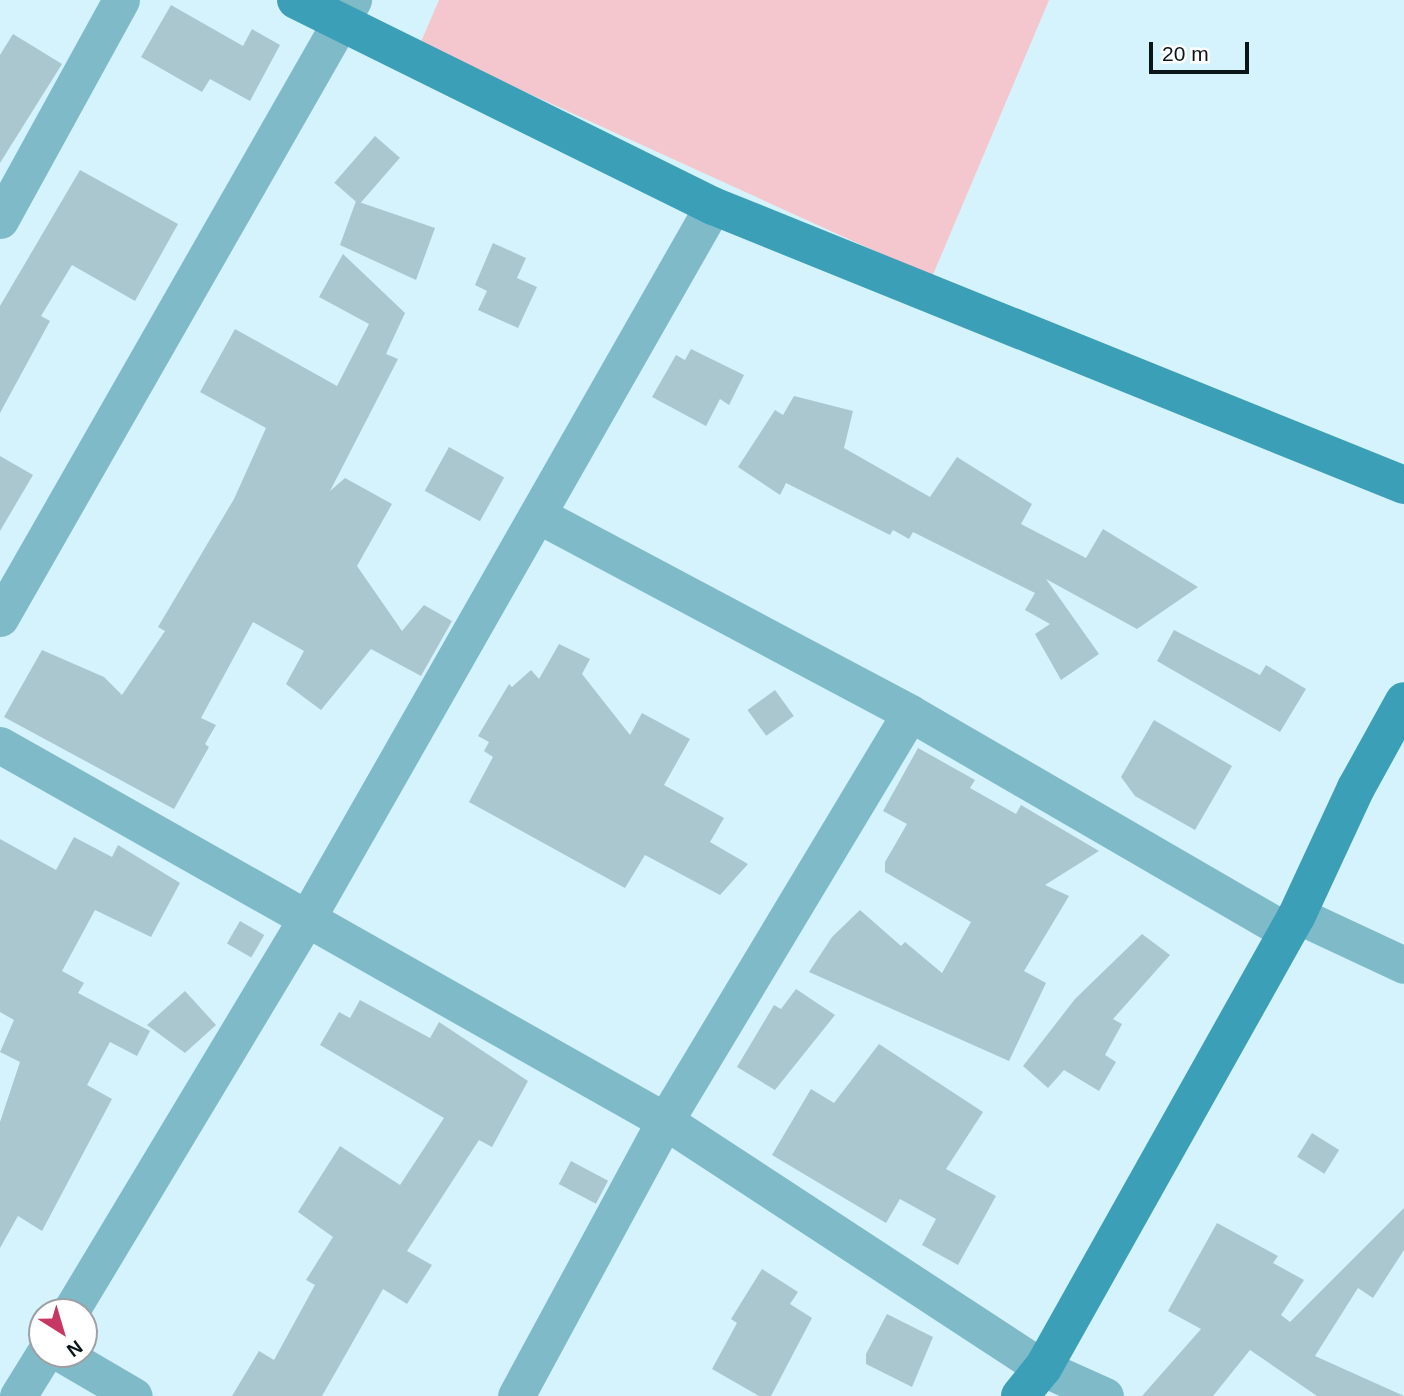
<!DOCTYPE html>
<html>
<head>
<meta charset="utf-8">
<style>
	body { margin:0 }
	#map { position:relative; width:1404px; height:1396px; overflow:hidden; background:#d5f3fc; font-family:Arial,sans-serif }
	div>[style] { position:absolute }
	.green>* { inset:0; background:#f4c6cd }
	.building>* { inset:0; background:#aac7cf; transform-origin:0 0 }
	.street>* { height:37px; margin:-18.5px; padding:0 18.5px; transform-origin:18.5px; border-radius:18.5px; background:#7fbac9 }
	.secondary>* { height:38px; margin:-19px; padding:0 19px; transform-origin:19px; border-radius:19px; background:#3b9fb7 }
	span { translate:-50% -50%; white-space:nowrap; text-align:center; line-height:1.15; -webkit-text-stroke:6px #fff; paint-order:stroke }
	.north { position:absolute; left:28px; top:1298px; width:70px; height:70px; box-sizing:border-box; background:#fff; border:2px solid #9da1a3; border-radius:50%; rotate:143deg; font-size:19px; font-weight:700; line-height:28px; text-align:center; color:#0a1518 }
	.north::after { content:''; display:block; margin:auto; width:24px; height:32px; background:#c63861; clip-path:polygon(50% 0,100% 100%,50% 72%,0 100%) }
	.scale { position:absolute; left:1149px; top:42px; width:100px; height:32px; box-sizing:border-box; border:4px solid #0a1518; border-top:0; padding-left:9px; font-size:21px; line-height:24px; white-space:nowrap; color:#0a1518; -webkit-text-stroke:5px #fff; paint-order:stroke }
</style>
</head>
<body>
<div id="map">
	<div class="green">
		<div style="clip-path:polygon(439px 0,1049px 0,932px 277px,420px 44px)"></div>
	</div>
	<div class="building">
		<div style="clip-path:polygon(171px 5px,243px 46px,252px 29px,280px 45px,250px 101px,210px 79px,202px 92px,141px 57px)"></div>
		<div style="clip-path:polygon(13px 34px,62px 64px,0 163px,0 55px)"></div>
		<div style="left:375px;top:136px;width:33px;height:62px;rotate:41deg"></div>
		<div style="clip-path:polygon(80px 170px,178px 224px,135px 301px,72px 265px,41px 316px,50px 321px,0 413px,0 306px)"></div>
		<div style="clip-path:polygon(356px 201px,435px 228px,416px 280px,340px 245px)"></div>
		<div style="clip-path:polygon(493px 243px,526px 258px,517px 278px,537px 287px,518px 328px,478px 310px,487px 291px,475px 285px)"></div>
		<div style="clip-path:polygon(343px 254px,405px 313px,386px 354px,398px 359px,330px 491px,345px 478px,392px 504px,357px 566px,402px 631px,424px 605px,452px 621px,421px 676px,371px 649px,321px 710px,286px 684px,304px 651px,253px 622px,201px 718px,216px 725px,205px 744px,209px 747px,174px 809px,4px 717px,42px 650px,104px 677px,122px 695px,165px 631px,158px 627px,234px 499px,266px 428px,200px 392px,235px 329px,337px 386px,369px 324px,319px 297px)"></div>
		<div style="clip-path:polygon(691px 349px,744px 375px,729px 405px,720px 399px,706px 426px,652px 397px,676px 355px,685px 360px)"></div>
		<div style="clip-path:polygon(794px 396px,853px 411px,844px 448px,930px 497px,957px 457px,1032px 504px,1021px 524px,1086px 558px,1103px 529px,1198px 587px,1137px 629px,1046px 579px,1099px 654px,1061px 680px,1035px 634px,1050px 624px,1025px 610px,1035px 593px,913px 532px,909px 539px,893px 530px,890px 535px,786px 483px,780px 495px,738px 467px,775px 410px,783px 415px)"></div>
		<div style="left:449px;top:447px;width:63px;height:50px;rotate:29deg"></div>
		<div style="clip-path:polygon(0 456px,33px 475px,0 531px)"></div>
		<div style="clip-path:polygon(1174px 630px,1260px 675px,1266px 665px,1306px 689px,1280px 732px,1157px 661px)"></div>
		<div style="clip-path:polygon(559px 644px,590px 659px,582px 674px,630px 735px,642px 713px,690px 739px,664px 785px,724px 818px,710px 842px,748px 864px,720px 895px,645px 855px,625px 888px,469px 802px,493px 757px,484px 751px,489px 742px,478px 736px,509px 684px,512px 687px,531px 670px,539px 679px)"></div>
		<div style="left:775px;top:690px;width:32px;height:34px;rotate:54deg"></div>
		<div style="clip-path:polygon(1154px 720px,1232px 766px,1195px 830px,1135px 796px,1121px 777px)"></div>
		<div style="clip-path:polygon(918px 748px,975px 780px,970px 788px,1016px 814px,1021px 805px,1099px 851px,1045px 885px,1069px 896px,1024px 971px,1046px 983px,1009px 1061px,809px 972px,832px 937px,860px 910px,901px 946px,905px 942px,942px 973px,971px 922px,885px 872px,885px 862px,907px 824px,883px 811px)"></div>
		<div style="clip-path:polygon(74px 837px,112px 857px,118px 845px,180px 883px,151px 937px,95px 910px,62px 971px,84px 983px,78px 993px,150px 1031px,137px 1056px,110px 1042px,87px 1085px,112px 1099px,42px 1231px,18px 1216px,0 1248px,0 1122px,20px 1062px,0 1052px,14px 1020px,0 1012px,0 839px,56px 870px)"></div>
		<div style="left:240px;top:921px;width:28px;height:26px;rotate:30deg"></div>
		<div style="clip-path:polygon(1142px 934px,1170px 955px,1113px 1019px,1122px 1024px,1105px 1055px,1116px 1062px,1099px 1091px,1064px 1070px,1048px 1088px,1023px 1066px,1075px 999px)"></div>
		<div style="clip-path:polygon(796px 989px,835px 1015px,775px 1090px,737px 1067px,774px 1005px,781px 1009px)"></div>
		<div style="clip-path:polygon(185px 991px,216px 1025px,185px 1053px,147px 1025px)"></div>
		<div style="clip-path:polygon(360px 1000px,430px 1038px,439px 1022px,528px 1081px,492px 1147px,479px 1140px,407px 1251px,432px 1265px,407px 1304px,383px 1289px,322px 1396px,232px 1396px,259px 1351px,274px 1360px,315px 1285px,306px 1280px,333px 1237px,298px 1212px,340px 1146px,400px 1185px,444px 1118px,320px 1045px,339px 1012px,350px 1018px)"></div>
		<div style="clip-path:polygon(879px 1044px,983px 1112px,946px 1169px,996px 1196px,958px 1265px,922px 1245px,936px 1219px,900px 1199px,886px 1223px,772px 1155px,811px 1089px,834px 1103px)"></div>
		<div style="left:1312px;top:1133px;width:32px;height:28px;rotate:32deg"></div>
		<div style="left:571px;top:1161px;width:42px;height:26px;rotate:28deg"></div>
		<div style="clip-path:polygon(1404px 1208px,1404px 1250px,1373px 1298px,1358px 1288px,1315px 1356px,1404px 1396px,1317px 1396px,1250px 1350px,1213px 1396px,1142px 1396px,1201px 1329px,1168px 1311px,1217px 1223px,1278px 1256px,1273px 1263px,1304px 1280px,1281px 1315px,1290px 1322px)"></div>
		<div style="clip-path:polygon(762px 1269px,798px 1292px,790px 1304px,812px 1318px,771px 1396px,759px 1396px,712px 1369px,737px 1323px,731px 1319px)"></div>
		<div style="clip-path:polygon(887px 1314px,933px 1337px,912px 1387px,866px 1364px,866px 1354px)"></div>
	</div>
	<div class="street">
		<div style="left:0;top:220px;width:251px;rotate:-61.2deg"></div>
		<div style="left:538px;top:515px;width:421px;rotate:28deg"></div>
		<div style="left:910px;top:713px;width:435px;rotate:30.1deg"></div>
		<div style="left:0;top:618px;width:712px;rotate:-60.27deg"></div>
		<div style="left:0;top:745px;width:764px;rotate:29.48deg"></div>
		<div style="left:665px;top:1121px;width:452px;rotate:33.2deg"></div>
		<div style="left:1043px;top:1368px;width:68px;rotate:24.3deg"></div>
		<div style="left:1297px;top:915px;width:118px;rotate:25deg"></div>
		<div style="left:70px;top:1312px;width:458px;rotate:-59deg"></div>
		<div style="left:306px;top:920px;width:822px;rotate:-60.32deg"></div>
		<div style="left:62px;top:1354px;width:83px;rotate:30.3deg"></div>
		<div style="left:18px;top:1396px;width:49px;rotate:-58.2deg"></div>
		<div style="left:516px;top:1396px;width:313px;rotate:-61.6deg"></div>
		<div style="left:665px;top:1121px;width:476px;rotate:-59deg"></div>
	</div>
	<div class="secondary">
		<div style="left:296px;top:0;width:465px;rotate:26.3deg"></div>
		<div style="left:713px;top:206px;width:745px;rotate:21.99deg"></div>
		<div style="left:1020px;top:1396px;width:36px;rotate:-51deg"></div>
		<div style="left:1043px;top:1368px;width:519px;rotate:-60.72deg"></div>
		<div style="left:1297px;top:915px;width:140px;rotate:-65.1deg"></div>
		<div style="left:1356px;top:788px;width:99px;rotate:-61.1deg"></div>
	</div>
	<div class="north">N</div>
	<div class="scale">20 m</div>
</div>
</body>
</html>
